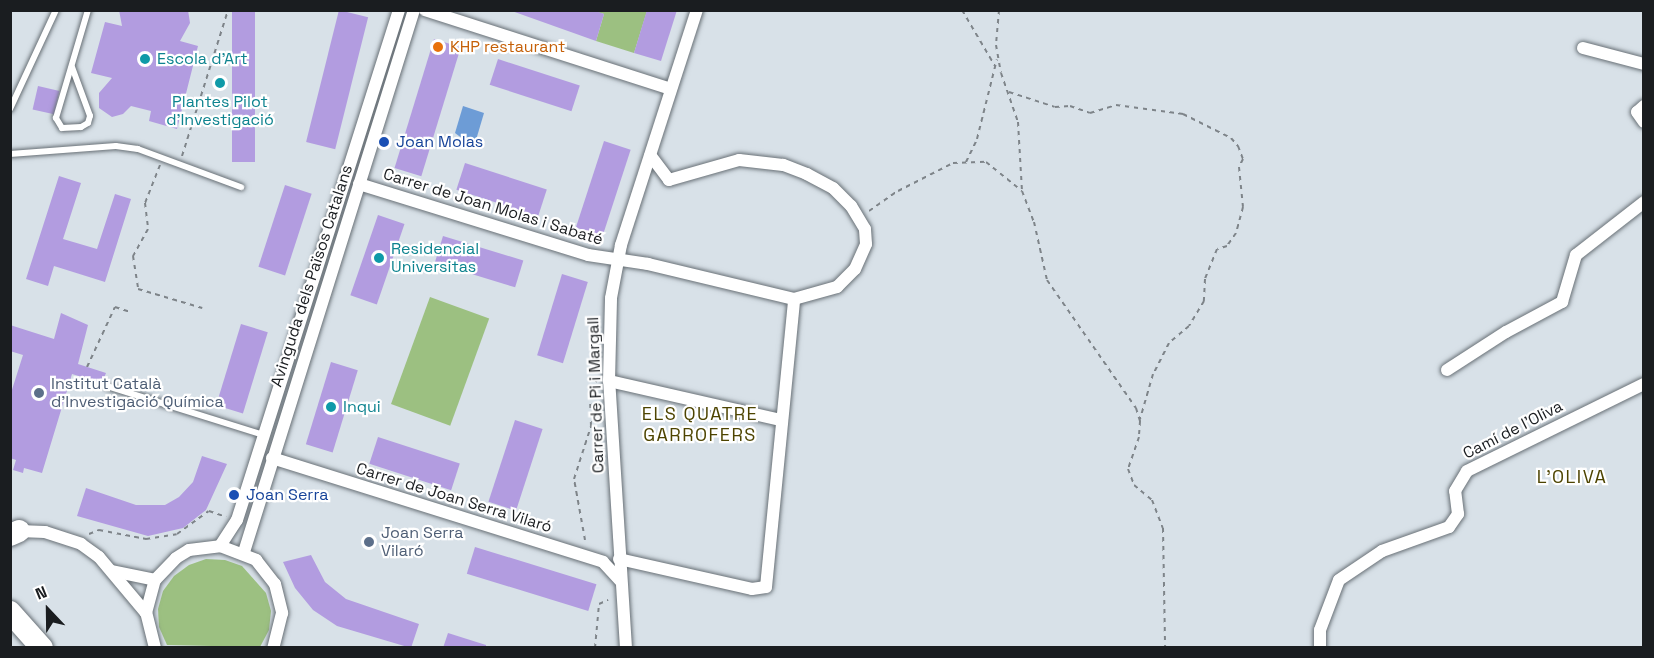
<!DOCTYPE html>
<html>
<head>
<meta charset="utf-8">
<style>
	body { margin:0 }
	#map { position:relative; width:1654px; height:658px; overflow:hidden; background:#d8e1e8; font-family:"Space Grotesk",sans-serif }
	div>[style] { position:absolute }
	.green>* { inset:0; background:#9cc081; transform-origin:0 0 }
	.water>* { inset:0; background:#6d9cd6 }
	.building>* { inset:0; background:#b29ce0; transform-origin:0 0 }
	.path>* { height:2px; margin-top:-1px; transform-origin:0; background:repeating-linear-gradient(90deg,#7e8489 0 4.5px,transparent 0 9px) }
	.roads { filter:drop-shadow(0 0 2px #687076) drop-shadow(0 0 2px #687076) }
	.lane>* { height:6px; margin:-3px; padding:0 3px; transform-origin:3px; border-radius:3px; background:#fff }
	.street>* { height:12px; margin:-6px; padding:0 6px; transform-origin:6px; border-radius:6px; background:#fff }
	.highway>* { height:22px; margin:-11px; padding:0 11px; transform-origin:11px; border-radius:11px; background:#fff }
	.dots>* { width:16px; height:16px; translate:-50% -50%; box-sizing:border-box; border:3px solid #fff; border-radius:50% }
	span { translate:-50% -50%; white-space:nowrap; text-align:center; line-height:1.15; -webkit-text-stroke:4.5px #fff; paint-order:stroke }
	.food-label { font-size:16px; color:#c56008 }
	.left { translate:0 -50%; text-align:left }
	.culture-label { font-size:16px; color:#0d838f }
	.transit-label { font-size:16px; color:#164399 }
	.street-label { font-size:16px; color:#1a1d20 }
	.service-label { font-size:16px; color:#4e5e75 }
	.neighbourhood-label { font-size:18px; color:#4d4400; letter-spacing:1.5px }
	.frame { position:absolute; inset:0; border:12px solid #1a1d20; pointer-events:none }
	.north { position:absolute; left:18px; top:580px; width:60px; height:60px; -webkit-text-stroke:4px #fff; paint-order:stroke; rotate:338deg; font-size:16px; font-weight:700; line-height:24px; text-align:center; color:#1a1d20 }
	.north::after { content:''; display:block; margin:auto; width:21px; height:27px; background:#1a1d20; clip-path:polygon(50% 0,100% 100%,50% 72%,0 100%) }
</style>
</head>
<body>
<div id="map">
	<div class="green">
		<div style="clip-path:polygon(593px 11px,647px 11px,634px 53px,596px 41px,604px 14px)"></div>
		<div style="left:430px;top:297px;width:63px;height:114px;rotate:20deg"></div>
		<div style="clip-path:polygon(206px 559px,225px 560px,242px 566px,266px 593px,271px 611px,269px 630px,260px 647px,167px 645px,159px 627px,158px 609px,163px 591px,174px 576px,189px 565px)"></div>
	</div>
	<div class="water">
		<div style="clip-path:polygon(463px 106px,484px 113px,476px 140px,463px 139px,455px 133px)"></div>
	</div>
	<div class="building">
		<div style="clip-path:polygon(119px 10px,188px 10px,190px 23px,180px 41px,198px 46px,177px 129px,149px 121px,151px 111px,131px 106px,123px 114px,112px 117px,99px 108px,99px 93px,112px 78px,91px 73px,105px 22px,122px 26px)"></div>
		<div style="left:232px;top:10px;width:23px;height:152px"></div>
		<div style="left:339px;top:10px;width:30px;height:136px;rotate:14deg"></div>
		<div style="clip-path:polygon(509px 10px,593px 10px,604px 14px,596px 41px)"></div>
		<div style="clip-path:polygon(647px 10px,677px 10px,661px 61px,634px 53px)"></div>
		<div style="left:434px;top:39px;width:28px;height:135px;rotate:17deg"></div>
		<div style="left:498px;top:59px;width:86px;height:27px;rotate:18deg"></div>
		<div style="left:38px;top:86px;width:22px;height:24px;rotate:13deg"></div>
		<div style="left:604px;top:141px;width:28px;height:91px;rotate:18deg"></div>
		<div style="left:465px;top:163px;width:86px;height:28px;rotate:18deg"></div>
		<div style="clip-path:polygon(59px 176px,81px 183px,63px 239px,97px 249px,115px 194px,131px 199px,105px 282px,54px 266px,48px 286px,26px 279px)"></div>
		<div style="left:285px;top:185px;width:28px;height:86px;rotate:18deg"></div>
		<div style="left:378px;top:215px;width:28px;height:85px;rotate:19deg"></div>
		<div style="left:443px;top:236px;width:84px;height:28px;rotate:17deg"></div>
		<div style="left:562px;top:274px;width:27px;height:85px;rotate:17deg"></div>
		<div style="clip-path:polygon(61px 313px,88px 325px,78px 364px,106px 373px,102px 383px,72px 374px,42px 473px,24px 468px,23px 473px,13px 470px,16px 460px,10px 458px,10px 396px,23px 355px,10px 351px,10px 325px,54px 339px)"></div>
		<div style="left:241px;top:324px;width:28px;height:85px;rotate:17deg"></div>
		<div style="left:331px;top:362px;width:28px;height:86px;rotate:17deg"></div>
		<div style="left:515px;top:420px;width:29px;height:86px;rotate:18deg"></div>
		<div style="left:378px;top:437px;width:86px;height:28px;rotate:18deg"></div>
		<div style="clip-path:polygon(202px 456px,227px 464px,206px 510px,183px 528px,148px 536px,77px 516px,86px 488px,136px 505px,165px 505px,179px 497px,193px 482px)"></div>
		<div style="left:475px;top:547px;width:127px;height:28px;rotate:17deg"></div>
		<div style="clip-path:polygon(311px 555px,325px 582px,346px 599px,419px 624px,411px 648px,337px 626px,313px 610px,295px 588px,283px 562px)"></div>
		<div style="clip-path:polygon(448px 633px,486px 645px,486px 648px,443px 648px)"></div>
	</div>
	<div class="path">
		<div style="left:962px;top:10px;width:65px;rotate:59.5deg"></div>
		<div style="left:999px;top:10px;width:35px;rotate:95deg"></div>
		<div style="left:996px;top:45px;width:28px;rotate:80deg"></div>
		<div style="left:1001px;top:73px;width:52px;rotate:70.9deg"></div>
		<div style="left:1018px;top:122px;width:69px;rotate:86.7deg"></div>
		<div style="left:1022px;top:191px;width:33px;rotate:69deg"></div>
		<div style="left:1034px;top:222px;width:59px;rotate:77.4deg"></div>
		<div style="left:1047px;top:280px;width:156px;rotate:55.2deg"></div>
		<div style="left:1136px;top:408px;width:14px;rotate:73deg"></div>
		<div style="left:1140px;top:421px;width:16px;rotate:94deg"></div>
		<div style="left:1139px;top:437px;width:34px;rotate:109deg"></div>
		<div style="left:1128px;top:469px;width:17px;rotate:69deg"></div>
		<div style="left:1134px;top:485px;width:23px;rotate:40deg"></div>
		<div style="left:1152px;top:500px;width:30px;rotate:69deg"></div>
		<div style="left:1163px;top:528px;width:120px;rotate:89deg"></div>
		<div style="left:1009px;top:92px;width:48px;rotate:18.1deg"></div>
		<div style="left:1055px;top:107px;width:15px;rotate:-4deg"></div>
		<div style="left:1070px;top:106px;width:21px;rotate:19deg"></div>
		<div style="left:1090px;top:113px;width:27px;rotate:-17deg"></div>
		<div style="left:1116px;top:105px;width:68px;rotate:7.7deg"></div>
		<div style="left:1183px;top:114px;width:54px;rotate:26.6deg"></div>
		<div style="left:1231px;top:138px;width:11px;rotate:49deg"></div>
		<div style="left:1238px;top:146px;width:14px;rotate:69deg"></div>
		<div style="left:1243px;top:159px;width:9px;rotate:117deg"></div>
		<div style="left:1239px;top:167px;width:40px;rotate:84.3deg"></div>
		<div style="left:1243px;top:207px;width:27px;rotate:105deg"></div>
		<div style="left:1236px;top:233px;width:16px;rotate:125deg"></div>
		<div style="left:1227px;top:246px;width:10px;rotate:163deg"></div>
		<div style="left:1217px;top:249px;width:32px;rotate:112deg"></div>
		<div style="left:1205px;top:279px;width:22px;rotate:93deg"></div>
		<div style="left:1204px;top:301px;width:29px;rotate:121deg"></div>
		<div style="left:1189px;top:326px;width:26px;rotate:140deg"></div>
		<div style="left:1169px;top:343px;width:35px;rotate:117deg"></div>
		<div style="left:1153px;top:374px;width:47px;rotate:106.1deg"></div>
		<div style="left:182px;top:156px;width:153px;rotate:-72.5deg"></div>
		<div style="left:966px;top:162px;width:25px;rotate:-64deg"></div>
		<div style="left:977px;top:139px;width:82px;rotate:-76deg"></div>
		<div style="left:160px;top:165px;width:41px;rotate:111.5deg"></div>
		<div style="left:145px;top:203px;width:26px;rotate:83deg"></div>
		<div style="left:148px;top:229px;width:31px;rotate:119deg"></div>
		<div style="left:133px;top:256px;width:33px;rotate:81deg"></div>
		<div style="left:138px;top:289px;width:67px;rotate:16.5deg"></div>
		<div style="left:869px;top:211px;width:35px;rotate:-35deg"></div>
		<div style="left:898px;top:191px;width:62px;rotate:-27deg"></div>
		<div style="left:953px;top:163px;width:33px;rotate:-2deg"></div>
		<div style="left:986px;top:162px;width:46px;rotate:38.9deg"></div>
		<div style="left:87px;top:367px;width:66px;rotate:-65deg"></div>
		<div style="left:115px;top:307px;width:16px;rotate:18deg"></div>
		<div style="left:89px;top:534px;width:11px;rotate:-22deg"></div>
		<div style="left:99px;top:530px;width:48px;rotate:10.8deg"></div>
		<div style="left:146px;top:539px;width:31px;rotate:-9deg"></div>
		<div style="left:177px;top:534px;width:39px;rotate:-36deg"></div>
		<div style="left:209px;top:511px;width:18px;rotate:19deg"></div>
		<div style="left:585px;top:540px;width:62px;rotate:-100.2deg"></div>
		<div style="left:574px;top:479px;width:56px;rotate:-72.2deg"></div>
		<div style="left:591px;top:426px;width:37px;rotate:-92deg"></div>
		<div style="left:590px;top:389px;width:11px;rotate:-52deg"></div>
		<div style="left:595px;top:648px;width:44px;rotate:-84.8deg"></div>
		<div style="left:599px;top:604px;width:10px;rotate:-24deg"></div>
	</div>
	<div class="roads">
		<div class="lane">
			<div style="left:72px;top:67px;width:52px;rotate:69.8deg"></div>
			<div style="left:90px;top:116px;width:7px;rotate:106deg"></div>
			<div style="left:88px;top:123px;width:8px;rotate:150deg"></div>
			<div style="left:81px;top:127px;width:19px;rotate:177deg"></div>
			<div style="left:62px;top:128px;width:12px;rotate:-121deg"></div>
			<div style="left:56px;top:118px;width:113px;rotate:-73.5deg"></div>
			<div style="left:10px;top:109px;width:109px;rotate:-65.1deg"></div>
			<div style="left:10px;top:154px;width:106px;rotate:-4.3deg"></div>
			<div style="left:116px;top:146px;width:22px;rotate:8deg"></div>
			<div style="left:138px;top:149px;width:110px;rotate:20.3deg"></div>
			<div style="left:107px;top:386px;width:164px;rotate:17.4deg"></div>
		</div>
		<div class="street">
			<div style="left:425px;top:10px;width:258px;rotate:17.8deg"></div>
			<div style="left:1583px;top:48px;width:63px;rotate:14.7deg"></div>
			<div style="left:1644px;top:106px;width:9px;rotate:139deg"></div>
			<div style="left:1637px;top:112px;width:12px;rotate:55deg"></div>
			<div style="left:359px;top:184px;width:240px;rotate:17.2deg"></div>
			<div style="left:588px;top:255px;width:61px;rotate:8.5deg"></div>
			<div style="left:648px;top:264px;width:150px;rotate:13.5deg"></div>
			<div style="left:1447px;top:370px;width:70px;rotate:-32.8deg"></div>
			<div style="left:1506px;top:332px;width:64px;rotate:-28.2deg"></div>
			<div style="left:1562px;top:302px;width:49px;rotate:-73.4deg"></div>
			<div style="left:1576px;top:255px;width:86px;rotate:-37.9deg"></div>
			<div style="left:609px;top:381px;width:175px;rotate:12.8deg"></div>
			<div style="left:272px;top:458px;width:347px;rotate:17.4deg"></div>
			<div style="left:603px;top:562px;width:25px;rotate:47deg"></div>
			<div style="left:19px;top:531px;width:26px;rotate:2deg"></div>
			<div style="left:45px;top:532px;width:38px;rotate:18deg"></div>
			<div style="left:81px;top:544px;width:22px;rotate:36deg"></div>
			<div style="left:99px;top:557px;width:73px;rotate:50deg"></div>
			<div style="left:220px;top:546px;width:31px;rotate:-57deg"></div>
			<div style="left:237px;top:520px;width:535px;rotate:-72.38deg"></div>
			<div style="left:244px;top:552px;width:568px;rotate:-72.59deg"></div>
			<div style="left:619px;top:559px;width:136px;rotate:12.7deg"></div>
			<div style="left:752px;top:589px;width:14px;rotate:-8deg"></div>
			<div style="left:766px;top:587px;width:289px;rotate:-84.4deg"></div>
			<div style="left:794px;top:299px;width:45px;rotate:-15.6deg"></div>
			<div style="left:837px;top:287px;width:25px;rotate:-45deg"></div>
			<div style="left:855px;top:269px;width:27px;rotate:-66deg"></div>
			<div style="left:866px;top:244px;width:15px;rotate:-94deg"></div>
			<div style="left:865px;top:229px;width:27px;rotate:-121deg"></div>
			<div style="left:851px;top:206px;width:25px;rotate:-135deg"></div>
			<div style="left:833px;top:188px;width:30px;rotate:-152deg"></div>
			<div style="left:807px;top:174px;width:26px;rotate:-159deg"></div>
			<div style="left:783px;top:165px;width:44px;rotate:-173.5deg"></div>
			<div style="left:739px;top:160px;width:73px;rotate:164.1deg"></div>
			<div style="left:669px;top:180px;width:31px;rotate:-127deg"></div>
			<div style="left:112px;top:571px;width:44px;rotate:11.8deg"></div>
			<div style="left:155px;top:648px;width:36px;rotate:-104deg"></div>
			<div style="left:146px;top:613px;width:34px;rotate:-75deg"></div>
			<div style="left:155px;top:580px;width:30px;rotate:-46deg"></div>
			<div style="left:176px;top:558px;width:15px;rotate:-32deg"></div>
			<div style="left:189px;top:550px;width:31px;rotate:-7deg"></div>
			<div style="left:220px;top:546px;width:39px;rotate:21deg"></div>
			<div style="left:256px;top:560px;width:31px;rotate:52deg"></div>
			<div style="left:275px;top:584px;width:30px;rotate:76deg"></div>
			<div style="left:282px;top:613px;width:36px;rotate:104deg"></div>
			<div style="left:626px;top:648px;width:268px;rotate:-93.6deg"></div>
			<div style="left:609px;top:381px;width:83px;rotate:-88.6deg"></div>
			<div style="left:611px;top:298px;width:54px;rotate:-79.3deg"></div>
			<div style="left:621px;top:245px;width:247px;rotate:-72.1deg"></div>
			<div style="left:1320px;top:648px;width:18px;rotate:-90deg"></div>
			<div style="left:1320px;top:630px;width:53px;rotate:-69.2deg"></div>
			<div style="left:1339px;top:580px;width:52px;rotate:-34deg"></div>
			<div style="left:1382px;top:551px;width:71px;rotate:-19.7deg"></div>
			<div style="left:1449px;top:527px;width:16px;rotate:-55deg"></div>
			<div style="left:1458px;top:514px;width:23px;rotate:-97deg"></div>
			<div style="left:1455px;top:491px;width:23px;rotate:-59deg"></div>
			<div style="left:1467px;top:471px;width:197px;rotate:-26.2deg"></div>
		</div>
		<div class="highway">
			<div style="left:10px;top:535px;width:10px;rotate:-24deg"></div>
			<div style="left:10px;top:612px;width:48px;rotate:48.4deg"></div>
		</div>
	</div>
	<div class="dots">
		<div style="left:438px;top:47px;background:#e8710a"></div>
		<div style="left:145px;top:59px;background:#0f9aa8"></div>
		<div style="left:220px;top:83px;background:#0f9aa8"></div>
		<div style="left:384px;top:142px;background:#1a4fb4"></div>
		<div style="left:379px;top:258px;background:#0f9aa8"></div>
		<div style="left:39px;top:393px;background:#5c6f8a"></div>
		<div style="left:331px;top:407px;background:#0f9aa8"></div>
		<div style="left:234px;top:495px;background:#1a4fb4"></div>
		<div style="left:369px;top:542px;background:#5c6f8a"></div>
	</div>
	<div class="food-label">
		<span class="left" style="left:450px;top:47px">KHP restaurant</span>
	</div>
	<div class="culture-label">
		<span class="left" style="left:157px;top:59px">Escola d'Art</span>
		<span style="left:220px;top:111px">Plantes Pilot<br>d'Investigació</span>
		<span class="left" style="left:391px;top:258px">Residencial<br>Universitas</span>
		<span class="left" style="left:343px;top:407px">Inqui</span>
	</div>
	<div class="transit-label">
		<span class="left" style="left:396px;top:142px">Joan Molas</span>
		<span class="left" style="left:246px;top:495px">Joan Serra</span>
	</div>
	<div class="street-label">
		<span style="left:493px;top:207px;rotate:17deg">Carrer de Joan Molas i Sabaté</span>
		<span style="left:312px;top:276px;rotate:-72deg">Avinguda dels Països Catalans</span>
		<span style="left:596px;top:395px;rotate:-92deg">Carrer de Pi i Margall</span>
		<span style="left:1513px;top:430px;rotate:-27deg">Camí de l'Oliva</span>
		<span style="left:454px;top:498px;rotate:17deg">Carrer de Joan Serra Vilaró</span>
	</div>
	<div class="service-label">
		<span class="left" style="left:51px;top:393px">Institut Català<br>d'Investigació Química</span>
		<span class="left" style="left:381px;top:542px">Joan Serra<br>Vilaró</span>
	</div>
	<div class="neighbourhood-label">
		<span style="left:700px;top:425px">ELS QUATRE<br>GARROFERS</span>
		<span style="left:1572px;top:477px">L'OLIVA</span>
	</div>
	<div class="frame"></div>
	<div class="north">N</div>
</div>
</body>
</html>
